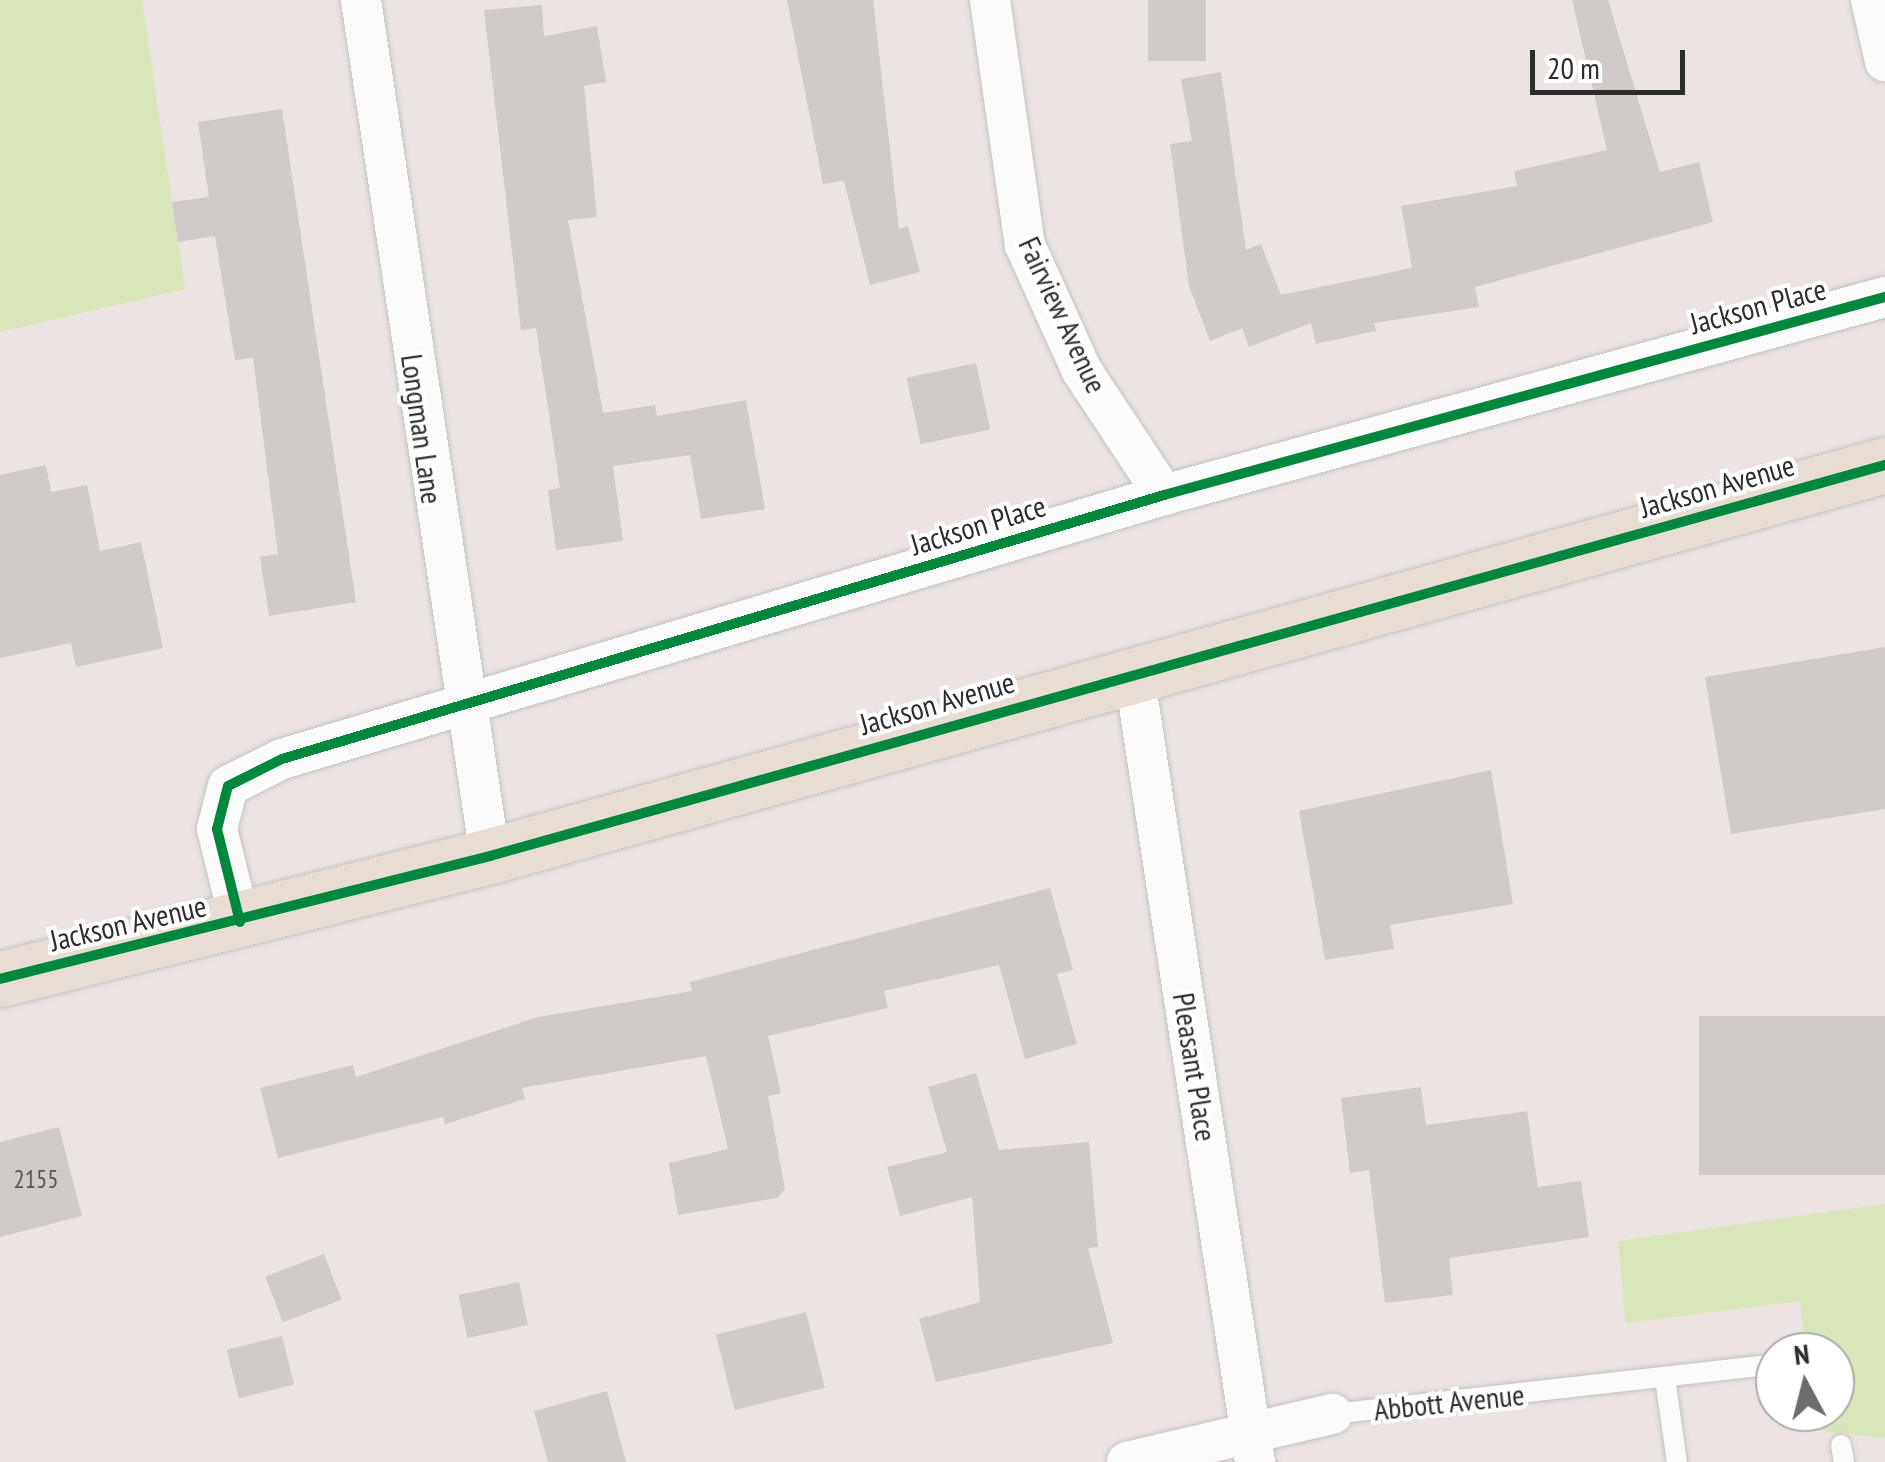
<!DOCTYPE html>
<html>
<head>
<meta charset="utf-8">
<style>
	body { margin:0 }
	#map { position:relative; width:1885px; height:1462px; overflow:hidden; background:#ebe4e2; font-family:"PT Sans Narrow",sans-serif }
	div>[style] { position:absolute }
	.green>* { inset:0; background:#d9e6b9 }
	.building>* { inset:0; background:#d0cbc9; transform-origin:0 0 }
	.roads { filter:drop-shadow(0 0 2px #c4c3c4) drop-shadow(0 0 2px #c4c3c4) }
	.lane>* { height:20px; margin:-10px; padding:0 10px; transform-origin:10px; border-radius:10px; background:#fcfbfb }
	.street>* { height:40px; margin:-20px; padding:0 20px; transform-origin:20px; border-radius:20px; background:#fcfbfb }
	.primary>* { height:55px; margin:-27.5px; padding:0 27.5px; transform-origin:27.5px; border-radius:27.5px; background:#e8ddd4 }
	.cycleway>* { height:10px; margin:-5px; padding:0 5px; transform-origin:5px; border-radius:5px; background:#00873e }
	span { translate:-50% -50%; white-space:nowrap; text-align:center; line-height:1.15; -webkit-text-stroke:8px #fff; paint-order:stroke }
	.number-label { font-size:25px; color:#575655 }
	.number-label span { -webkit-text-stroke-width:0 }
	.street-label { font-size:30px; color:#2c2c2c }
	.north { position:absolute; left:1755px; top:1332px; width:100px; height:100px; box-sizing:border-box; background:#fff; border:2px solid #ababab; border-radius:50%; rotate:353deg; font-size:28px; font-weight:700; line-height:40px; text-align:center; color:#2c2c2c }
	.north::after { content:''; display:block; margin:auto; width:35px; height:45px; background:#6f6c6c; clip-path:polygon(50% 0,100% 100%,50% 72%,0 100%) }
	.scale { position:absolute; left:1530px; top:50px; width:155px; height:45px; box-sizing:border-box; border:5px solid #2c2c2c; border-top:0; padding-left:12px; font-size:30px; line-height:35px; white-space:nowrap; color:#2c2c2c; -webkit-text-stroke:8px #fff; paint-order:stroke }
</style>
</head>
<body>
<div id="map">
	<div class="green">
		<div style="clip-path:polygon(0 0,142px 0,185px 289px,0 332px)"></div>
		<div style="clip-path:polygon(1885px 1204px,1885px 1438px,1814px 1430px,1812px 1412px,1835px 1412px,1835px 1352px,1806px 1352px,1800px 1301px,1626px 1323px,1618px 1241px)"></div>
	</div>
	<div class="building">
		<div style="clip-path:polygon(787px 0,873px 0,899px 229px,908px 226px,920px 272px,870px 285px,844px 181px,823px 184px)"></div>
		<div style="left:1148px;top:0;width:58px;height:61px"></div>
		<div style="clip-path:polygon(1572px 0,1608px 0,1660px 172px,1699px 162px,1713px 222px,1475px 287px,1479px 307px,1374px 323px,1376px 331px,1316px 344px,1311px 323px,1249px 347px,1242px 328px,1210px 341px,1189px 286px,1170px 144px,1192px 141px,1181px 79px,1221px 72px,1246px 250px,1261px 244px,1281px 295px,1412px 268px,1401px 206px,1517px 186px,1514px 171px,1607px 150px)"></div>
		<div style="clip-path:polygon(542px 5px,544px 36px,597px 26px,606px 82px,584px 86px,597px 217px,568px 220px,603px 413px,655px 405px,657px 416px,746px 400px,765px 509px,701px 519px,690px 455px,613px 466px,623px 541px,556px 550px,548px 490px,560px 488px,536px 328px,521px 330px,484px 10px)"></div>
		<div style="clip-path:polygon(282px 109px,356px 602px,269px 616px,260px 557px,278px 554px,253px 358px,235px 360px,215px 236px,178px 242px,172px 202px,209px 197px,198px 122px)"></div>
		<div style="left:976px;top:363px;width:68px;height:71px;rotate:78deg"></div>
		<div style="clip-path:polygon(46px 465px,51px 492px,87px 485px,100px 551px,141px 542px,163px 648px,76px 667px,71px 643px,0 658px,0 475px)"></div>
		<div style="clip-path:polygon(1885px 647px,1885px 809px,1731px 834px,1705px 677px)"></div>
		<div style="clip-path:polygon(1491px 770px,1513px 904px,1390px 925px,1394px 949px,1325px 960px,1299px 811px)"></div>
		<div style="clip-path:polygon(1050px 888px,1073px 970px,1057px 974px,1077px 1044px,1025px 1059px,999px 965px,884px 991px,888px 1008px,768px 1036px,781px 1093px,768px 1096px,785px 1189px,777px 1198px,678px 1215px,669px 1163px,728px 1149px,706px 1056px,522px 1088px,525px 1099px,445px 1124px,443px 1117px,278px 1158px,260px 1088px,353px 1065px,356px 1077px,538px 1017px,692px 991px,690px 982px)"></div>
		<div style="left:1885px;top:1016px;width:159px;height:186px;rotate:90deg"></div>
		<div style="clip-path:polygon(976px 1073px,999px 1150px,1089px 1142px,1098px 1247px,1088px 1248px,1113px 1343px,936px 1382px,919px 1319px,980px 1302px,972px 1197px,900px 1216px,887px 1167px,947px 1152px,928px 1087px)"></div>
		<div style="clip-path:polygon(1421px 1087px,1426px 1125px,1527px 1111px,1538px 1187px,1581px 1181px,1589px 1237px,1449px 1258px,1453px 1295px,1385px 1303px,1369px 1170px,1350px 1173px,1341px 1098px)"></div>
		<div style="clip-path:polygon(59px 1127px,82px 1216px,0 1237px,0 1142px)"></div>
		<div style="left:324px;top:1254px;width:49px;height:63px;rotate:69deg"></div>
		<div style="left:519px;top:1282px;width:44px;height:62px;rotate:78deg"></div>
		<div style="left:806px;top:1312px;width:78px;height:93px;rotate:76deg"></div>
		<div style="left:282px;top:1336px;width:50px;height:57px;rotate:76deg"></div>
		<div style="clip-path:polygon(607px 1391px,626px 1462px,548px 1462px,534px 1411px)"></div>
	</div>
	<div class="roads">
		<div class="lane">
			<div style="left:1665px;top:1378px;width:85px;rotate:81.9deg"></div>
			<div style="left:1332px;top:1414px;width:446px;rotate:-6.4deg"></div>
			<div style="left:1841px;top:1445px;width:17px;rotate:80deg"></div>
		</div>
		<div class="street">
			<div style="left:361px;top:0;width:866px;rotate:81.43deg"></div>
			<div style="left:990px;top:0;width:247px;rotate:81.9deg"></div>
			<div style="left:1025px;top:245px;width:138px;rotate:65.7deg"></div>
			<div style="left:1082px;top:371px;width:149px;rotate:56.5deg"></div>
			<div style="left:1871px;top:0;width:63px;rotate:77.1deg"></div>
			<div style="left:1134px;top:673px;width:798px;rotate:81.28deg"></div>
			<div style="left:240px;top:922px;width:96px;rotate:-103.9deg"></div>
			<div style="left:217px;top:829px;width:44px;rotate:-75.7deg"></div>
			<div style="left:228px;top:786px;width:60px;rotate:-26.6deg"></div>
			<div style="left:282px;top:759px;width:921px;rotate:-16.66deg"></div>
			<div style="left:1164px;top:495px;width:748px;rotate:-15.36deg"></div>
			<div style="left:1127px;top:1462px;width:211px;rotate:-13.2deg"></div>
		</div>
		<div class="primary">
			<div style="left:0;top:979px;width:505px;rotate:-14.09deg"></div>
			<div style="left:490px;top:856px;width:1449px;rotate:-15.66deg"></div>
		</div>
	</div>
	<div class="cycleway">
		<div style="left:240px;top:922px;width:96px;rotate:-103.9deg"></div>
		<div style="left:217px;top:829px;width:44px;rotate:-75.7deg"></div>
		<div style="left:228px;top:786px;width:60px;rotate:-26.6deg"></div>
		<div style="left:282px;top:759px;width:921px;rotate:-16.66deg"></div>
		<div style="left:1164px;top:495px;width:748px;rotate:-15.36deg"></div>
		<div style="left:0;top:979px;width:505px;rotate:-14.09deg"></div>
		<div style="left:490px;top:856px;width:1449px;rotate:-15.66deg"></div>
	</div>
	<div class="number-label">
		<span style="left:36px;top:1179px">2155</span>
	</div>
	<div class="street-label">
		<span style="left:1758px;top:306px;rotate:-15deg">Jackson Place</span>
		<span style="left:1063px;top:315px;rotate:65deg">Fairview Avenue</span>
		<span style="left:422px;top:429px;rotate:82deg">Longman Lane</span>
		<span style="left:1717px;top:486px;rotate:-16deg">Jackson Avenue</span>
		<span style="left:978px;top:525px;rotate:-17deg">Jackson Place</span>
		<span style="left:937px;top:703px;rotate:-16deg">Jackson Avenue</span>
		<span style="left:128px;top:923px;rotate:-13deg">Jackson Avenue</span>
		<span style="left:1195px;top:1067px;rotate:81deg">Pleasant Place</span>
		<span style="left:1449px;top:1402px;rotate:-6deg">Abbott Avenue</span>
	</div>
	<div class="north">N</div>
	<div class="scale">20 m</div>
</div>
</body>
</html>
